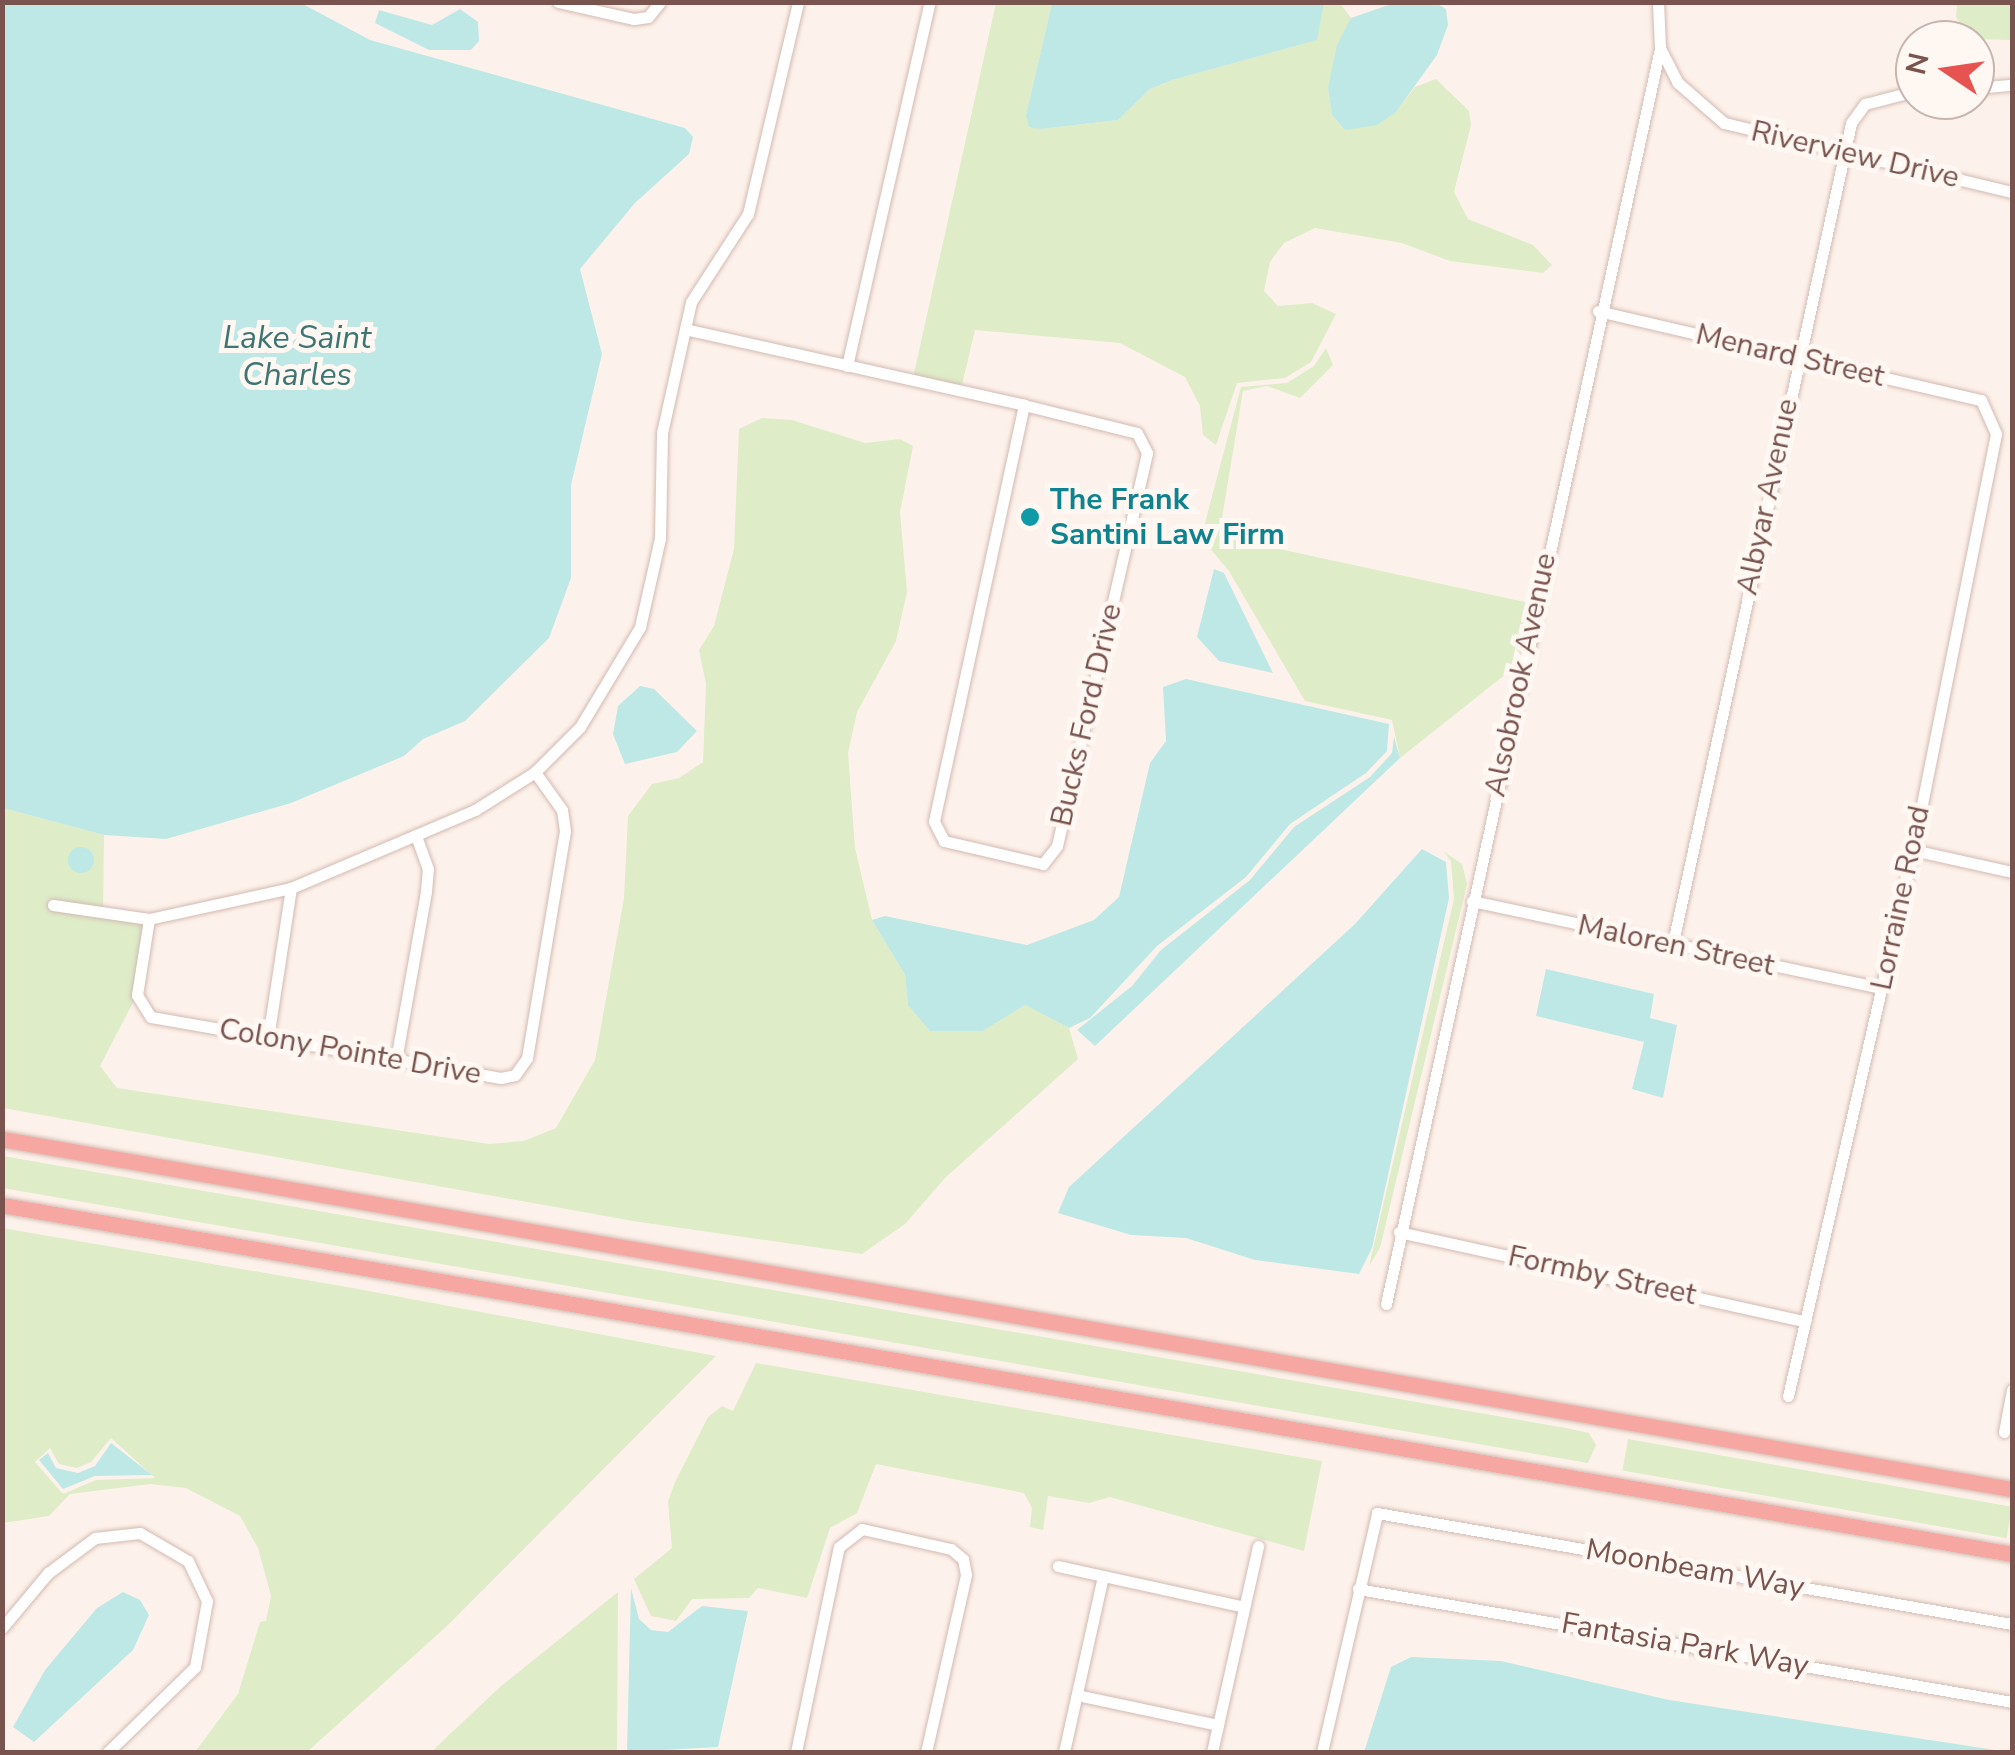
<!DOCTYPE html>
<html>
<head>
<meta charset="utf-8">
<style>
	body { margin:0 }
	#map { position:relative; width:2015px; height:1755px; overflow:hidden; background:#fdf2eb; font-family:"Nunito Sans",sans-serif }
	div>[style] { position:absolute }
	.green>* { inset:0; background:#deecc8; transform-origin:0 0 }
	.water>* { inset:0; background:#bee8e5 }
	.round { border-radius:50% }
	.roads { filter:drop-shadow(0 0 2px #d3bab2) drop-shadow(0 0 2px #d3bab2) }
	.minor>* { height:11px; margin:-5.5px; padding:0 5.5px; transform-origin:5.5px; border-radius:5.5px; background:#fff }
	.highway>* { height:15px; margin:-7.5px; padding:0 7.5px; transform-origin:7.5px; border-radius:7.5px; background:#f7a7a2 }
	.dots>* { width:28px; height:28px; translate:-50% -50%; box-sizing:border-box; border:5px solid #fff7f2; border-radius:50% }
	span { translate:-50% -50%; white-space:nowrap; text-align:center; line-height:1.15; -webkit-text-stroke:10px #fff7f2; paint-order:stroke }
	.street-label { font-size:30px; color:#79534d }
	.culture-label { font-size:30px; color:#0d838f; font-weight:700 }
	.left { translate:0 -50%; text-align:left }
	.water-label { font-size:32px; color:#3c7674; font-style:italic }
	.frame { position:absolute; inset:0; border:5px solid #79534d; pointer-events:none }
	.north { position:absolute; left:1895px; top:20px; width:100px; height:100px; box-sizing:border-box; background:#fff7f2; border:2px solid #c9b5b0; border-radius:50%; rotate:283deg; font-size:28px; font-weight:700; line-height:40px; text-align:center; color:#79534d }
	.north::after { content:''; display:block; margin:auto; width:35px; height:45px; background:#e75350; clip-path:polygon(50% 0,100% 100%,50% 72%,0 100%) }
</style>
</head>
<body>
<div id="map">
	<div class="green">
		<div style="clip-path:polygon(996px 3px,1052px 3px,1026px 115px,1041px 129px,1118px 120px,1150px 89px,1172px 80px,1316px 40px,1324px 3px,1340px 3px,1351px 18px,1328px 88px,1332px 115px,1345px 130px,1396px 112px,1415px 87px,1436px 79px,1469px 111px,1471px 125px,1454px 192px,1468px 219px,1533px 245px,1552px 265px,1543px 273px,1450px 261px,1402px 243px,1315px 228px,1284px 243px,1270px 262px,1264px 291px,1278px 306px,1312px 303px,1336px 314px,1311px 362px,1285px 378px,1237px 383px,1216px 445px,1203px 435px,1200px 406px,1185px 377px,1120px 343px,975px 330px,961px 389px,913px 378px)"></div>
		<div style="clip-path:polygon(1957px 3px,2012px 3px,2012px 40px,1970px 39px,1956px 17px)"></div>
		<div style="clip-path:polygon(1326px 348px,1333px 365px,1300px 398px,1267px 386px,1243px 391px,1219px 536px,1530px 603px,1516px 666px,1400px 758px,1392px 720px,1305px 701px,1229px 571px,1201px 538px,1241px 387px,1287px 383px,1314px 366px)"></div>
		<div style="clip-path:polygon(762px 418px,792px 420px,865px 443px,900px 439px,913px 446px,900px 512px,907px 592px,896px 641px,857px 712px,848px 753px,855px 848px,872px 920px,905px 975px,908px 1005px,983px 1031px,1025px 1005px,1069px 1028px,1078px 1059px,946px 1177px,905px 1224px,862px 1254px,633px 1221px,3px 1108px,3px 808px,104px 835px,103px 914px,149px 919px,137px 995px,100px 1066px,117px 1088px,489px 1144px,524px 1141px,556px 1128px,595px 1060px,624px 898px,628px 816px,652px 784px,679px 778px,703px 762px,706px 684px,699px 650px,714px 626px,734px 549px,739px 429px)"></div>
		<div style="clip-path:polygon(1443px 851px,1462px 864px,1467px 884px,1380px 1248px,1369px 1266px,1454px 899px,1451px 861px)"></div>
		<div style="clip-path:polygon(3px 1156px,1566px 1428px,1589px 1433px,1596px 1445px,1588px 1463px,3px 1188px)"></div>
		<div style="clip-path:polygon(evenodd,2px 1228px,347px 1287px,716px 1356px,447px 1626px,307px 1752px,195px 1752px,238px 1694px,260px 1622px,266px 1621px,271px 1596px,258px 1548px,240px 1516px,186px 1488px,150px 1484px,70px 1494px,49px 1516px,3px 1523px,2px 1228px,111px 1438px,155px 1478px,96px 1480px,63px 1494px,35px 1462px,50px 1448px,59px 1464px,77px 1468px,91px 1462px,111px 1438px)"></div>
		<div style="clip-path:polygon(756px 1363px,1322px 1461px,1304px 1551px,1110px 1497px,1089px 1503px,1048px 1496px,1043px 1530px,1030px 1527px,1032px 1508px,1024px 1493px,876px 1464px,857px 1513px,830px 1528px,807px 1598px,758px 1588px,749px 1598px,692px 1599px,676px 1621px,651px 1616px,634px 1579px,672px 1548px,668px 1502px,675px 1482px,708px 1417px,722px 1406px,733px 1411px)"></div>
		<div style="left:1628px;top:1439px;width:390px;height:32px;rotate:10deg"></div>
		<div style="clip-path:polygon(618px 1592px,617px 1752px,431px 1752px,501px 1686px)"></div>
	</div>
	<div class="water">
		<div style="clip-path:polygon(3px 2px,301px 3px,370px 40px,685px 128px,693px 137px,689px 154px,635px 203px,580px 269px,602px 354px,571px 485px,571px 578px,549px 638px,465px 721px,423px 739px,404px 756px,291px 803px,166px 839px,104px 835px,3px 808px)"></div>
		<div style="clip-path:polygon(1052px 3px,1052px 2px,1324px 3px,1317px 40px,1172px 80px,1150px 89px,1118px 120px,1041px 129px,1029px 127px,1026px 115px)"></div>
		<div style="clip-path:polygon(1394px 3px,1436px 3px,1446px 9px,1448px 25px,1437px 55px,1396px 112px,1377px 125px,1345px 130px,1332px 115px,1328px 88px,1337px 45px,1351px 18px)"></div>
		<div style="clip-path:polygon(460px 9px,478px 22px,479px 41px,471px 50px,429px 50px,375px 23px,379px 10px,432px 25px)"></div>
		<div style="clip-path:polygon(1214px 569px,1224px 573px,1273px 673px,1219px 661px,1197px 637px)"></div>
		<div style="clip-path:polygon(1186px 679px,1389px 724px,1387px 751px,1366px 773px,1290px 824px,1246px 877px,1157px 946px,1090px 1018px,1069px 1028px,1025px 1005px,983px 1031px,930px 1031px,908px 1005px,905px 975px,872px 920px,885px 916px,1027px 945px,1094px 920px,1119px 897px,1150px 763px,1166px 741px,1163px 687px)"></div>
		<div style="clip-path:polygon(640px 686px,654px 689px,697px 731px,677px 752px,625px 764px,613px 734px,618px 706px)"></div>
		<div style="clip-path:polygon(1394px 737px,1400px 758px,1095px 1046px,1077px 1030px,1132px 986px,1161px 950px,1250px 880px,1294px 827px,1370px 777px,1392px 753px)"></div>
		<div class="round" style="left:68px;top:847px;width:26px;height:26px"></div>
		<div style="clip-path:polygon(1422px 849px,1446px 862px,1449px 898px,1372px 1248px,1359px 1274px,1255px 1260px,1186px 1238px,1131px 1235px,1058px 1213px,1069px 1187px,1355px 924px)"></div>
		<div style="clip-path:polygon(1546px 969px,1654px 994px,1650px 1018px,1677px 1025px,1663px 1098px,1632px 1089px,1644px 1042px,1536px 1016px)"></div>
		<div style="clip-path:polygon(111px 1443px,152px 1475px,95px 1476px,63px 1489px,39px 1460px,48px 1453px,56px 1468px,78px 1473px,95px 1466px)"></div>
		<div style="clip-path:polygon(631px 1588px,639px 1619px,651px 1630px,668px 1632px,702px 1606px,748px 1611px,718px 1747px,627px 1752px)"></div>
		<div style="clip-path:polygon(123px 1592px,140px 1600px,149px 1615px,133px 1650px,34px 1742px,13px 1727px,45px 1670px,97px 1608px)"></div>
		<div style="clip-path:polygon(1411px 1657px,1501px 1661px,1669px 1700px,2008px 1752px,1364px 1752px,1391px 1667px)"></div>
	</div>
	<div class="roads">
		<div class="minor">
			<div style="left:558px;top:2px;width:78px;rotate:12.6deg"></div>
			<div style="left:634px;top:19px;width:14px;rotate:-8deg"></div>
			<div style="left:648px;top:17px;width:19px;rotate:-51deg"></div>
			<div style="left:1658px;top:2px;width:46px;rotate:87.5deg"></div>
			<div style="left:1660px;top:48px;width:38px;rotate:63deg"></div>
			<div style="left:1677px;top:82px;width:62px;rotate:41.1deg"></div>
			<div style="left:1724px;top:123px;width:296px;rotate:13.5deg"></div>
			<div style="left:1975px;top:88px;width:37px;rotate:-5deg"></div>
			<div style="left:1598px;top:311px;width:393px;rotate:13.1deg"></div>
			<div style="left:1981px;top:400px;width:37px;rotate:66deg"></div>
			<div style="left:1996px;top:434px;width:424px;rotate:101.3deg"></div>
			<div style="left:1913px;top:850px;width:560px;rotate:102.89deg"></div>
			<div style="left:685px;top:329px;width:347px;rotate:12.6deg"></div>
			<div style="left:847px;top:366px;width:373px;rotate:-77.2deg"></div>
			<div style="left:1024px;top:405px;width:116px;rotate:13.9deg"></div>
			<div style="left:1137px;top:433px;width:22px;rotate:63deg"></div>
			<div style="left:1147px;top:453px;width:403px;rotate:102.9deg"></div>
			<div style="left:1057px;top:846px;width:23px;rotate:128deg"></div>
			<div style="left:1043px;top:864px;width:102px;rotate:-166.9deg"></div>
			<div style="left:944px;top:841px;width:22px;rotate:-117deg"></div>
			<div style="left:934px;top:821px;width:426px;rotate:-77.8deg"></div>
			<div style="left:1913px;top:850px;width:101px;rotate:12.5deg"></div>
			<div style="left:1472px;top:901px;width:418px;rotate:12deg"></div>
			<div style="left:53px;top:905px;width:97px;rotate:8.3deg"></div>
			<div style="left:149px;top:919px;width:145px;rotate:-12.3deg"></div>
			<div style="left:291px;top:888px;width:200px;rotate:-23deg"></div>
			<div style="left:475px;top:810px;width:71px;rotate:-32.3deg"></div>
			<div style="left:535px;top:772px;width:64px;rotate:-45deg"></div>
			<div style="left:580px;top:727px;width:117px;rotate:-59deg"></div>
			<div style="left:640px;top:627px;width:91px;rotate:-77.3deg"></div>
			<div style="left:660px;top:538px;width:105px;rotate:-88.9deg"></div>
			<div style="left:662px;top:433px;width:134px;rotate:-77.5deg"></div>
			<div style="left:691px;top:302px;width:105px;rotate:-57.1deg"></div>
			<div style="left:748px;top:214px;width:218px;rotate:-76.7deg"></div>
			<div style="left:149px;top:919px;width:77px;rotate:99deg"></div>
			<div style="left:137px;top:995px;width:26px;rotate:58deg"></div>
			<div style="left:151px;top:1017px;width:355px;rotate:9.9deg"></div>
			<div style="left:501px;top:1078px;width:14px;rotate:-12deg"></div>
			<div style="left:515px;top:1075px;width:21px;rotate:-55deg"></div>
			<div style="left:527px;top:1058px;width:230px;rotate:-80.5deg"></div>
			<div style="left:565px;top:831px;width:21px;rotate:-98deg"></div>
			<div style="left:562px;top:810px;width:47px;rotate:-125.4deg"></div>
			<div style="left:1672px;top:947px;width:843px;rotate:-77.74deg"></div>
			<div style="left:1851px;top:123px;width:24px;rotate:-54deg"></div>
			<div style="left:1865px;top:104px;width:52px;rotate:-14.6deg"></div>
			<div style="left:268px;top:1038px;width:152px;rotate:-81.3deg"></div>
			<div style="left:396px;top:1060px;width:172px;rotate:-79.9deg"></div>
			<div style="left:426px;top:891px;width:22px;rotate:-85deg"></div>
			<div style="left:428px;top:869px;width:32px;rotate:-110deg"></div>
			<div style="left:1399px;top:1232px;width:416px;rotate:12.4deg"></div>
			<div style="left:1386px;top:1304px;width:1286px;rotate:-77.69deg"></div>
			<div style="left:2004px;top:1432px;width:43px;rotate:-79.2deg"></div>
			<div style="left:1058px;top:1566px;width:190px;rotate:12.4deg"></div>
			<div style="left:1358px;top:1589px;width:664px;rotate:9.8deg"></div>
			<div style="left:2px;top:1628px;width:72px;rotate:-50.1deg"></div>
			<div style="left:48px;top:1573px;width:59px;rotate:-36.7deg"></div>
			<div style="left:95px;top:1538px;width:45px;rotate:-6.3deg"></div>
			<div style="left:140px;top:1533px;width:56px;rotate:30.3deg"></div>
			<div style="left:188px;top:1561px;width:44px;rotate:64.6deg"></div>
			<div style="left:207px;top:1601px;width:67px;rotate:100.3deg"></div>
			<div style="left:195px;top:1667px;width:122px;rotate:135.7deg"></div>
			<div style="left:1077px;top:1695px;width:144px;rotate:12deg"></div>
			<div style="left:796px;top:1752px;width:209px;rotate:-78.2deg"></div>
			<div style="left:839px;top:1547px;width:29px;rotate:-38deg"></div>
			<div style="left:862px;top:1529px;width:91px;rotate:12.7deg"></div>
			<div style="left:951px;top:1549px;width:16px;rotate:40deg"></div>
			<div style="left:963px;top:1559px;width:16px;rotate:79deg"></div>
			<div style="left:966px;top:1575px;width:181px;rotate:102.7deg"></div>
			<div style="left:1064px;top:1752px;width:180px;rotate:-77.5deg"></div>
			<div style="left:1212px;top:1752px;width:211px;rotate:-77.4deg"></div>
			<div style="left:1322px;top:1752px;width:245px;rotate:-77deg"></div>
			<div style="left:1377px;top:1513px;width:645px;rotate:9.92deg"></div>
		</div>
		<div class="highway">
			<div style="left:2px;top:1139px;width:2040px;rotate:9.88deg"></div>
			<div style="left:2px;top:1205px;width:2040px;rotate:9.85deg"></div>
		</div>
	</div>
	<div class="dots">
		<div style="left:1030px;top:517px;background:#0f9aa8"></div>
	</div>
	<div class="street-label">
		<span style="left:1855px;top:155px;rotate:13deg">Riverview Drive</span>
		<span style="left:1790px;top:356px;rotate:13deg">Menard Street</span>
		<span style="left:1768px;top:497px;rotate:-78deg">Albyar Avenue</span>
		<span style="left:1521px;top:675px;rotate:-78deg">Alsobrook Avenue</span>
		<span style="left:1087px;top:715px;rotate:-77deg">Bucks Ford Drive</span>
		<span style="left:1901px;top:898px;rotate:-78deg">Lorraine Road</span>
		<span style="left:1676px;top:946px;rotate:12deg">Maloren Street</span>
		<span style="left:350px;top:1052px;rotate:10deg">Colony Pointe Drive</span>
		<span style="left:1602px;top:1276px;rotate:12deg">Formby Street</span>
		<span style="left:1695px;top:1569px;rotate:10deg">Moonbeam Way</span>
		<span style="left:1685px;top:1645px;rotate:10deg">Fantasia Park Way</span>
	</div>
	<div class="culture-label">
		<span class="left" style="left:1050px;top:517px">The Frank<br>Santini Law Firm</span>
	</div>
	<div class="water-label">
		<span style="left:297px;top:357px">Lake Saint<br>Charles</span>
	</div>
	<div class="frame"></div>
	<div class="north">N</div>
</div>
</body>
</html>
